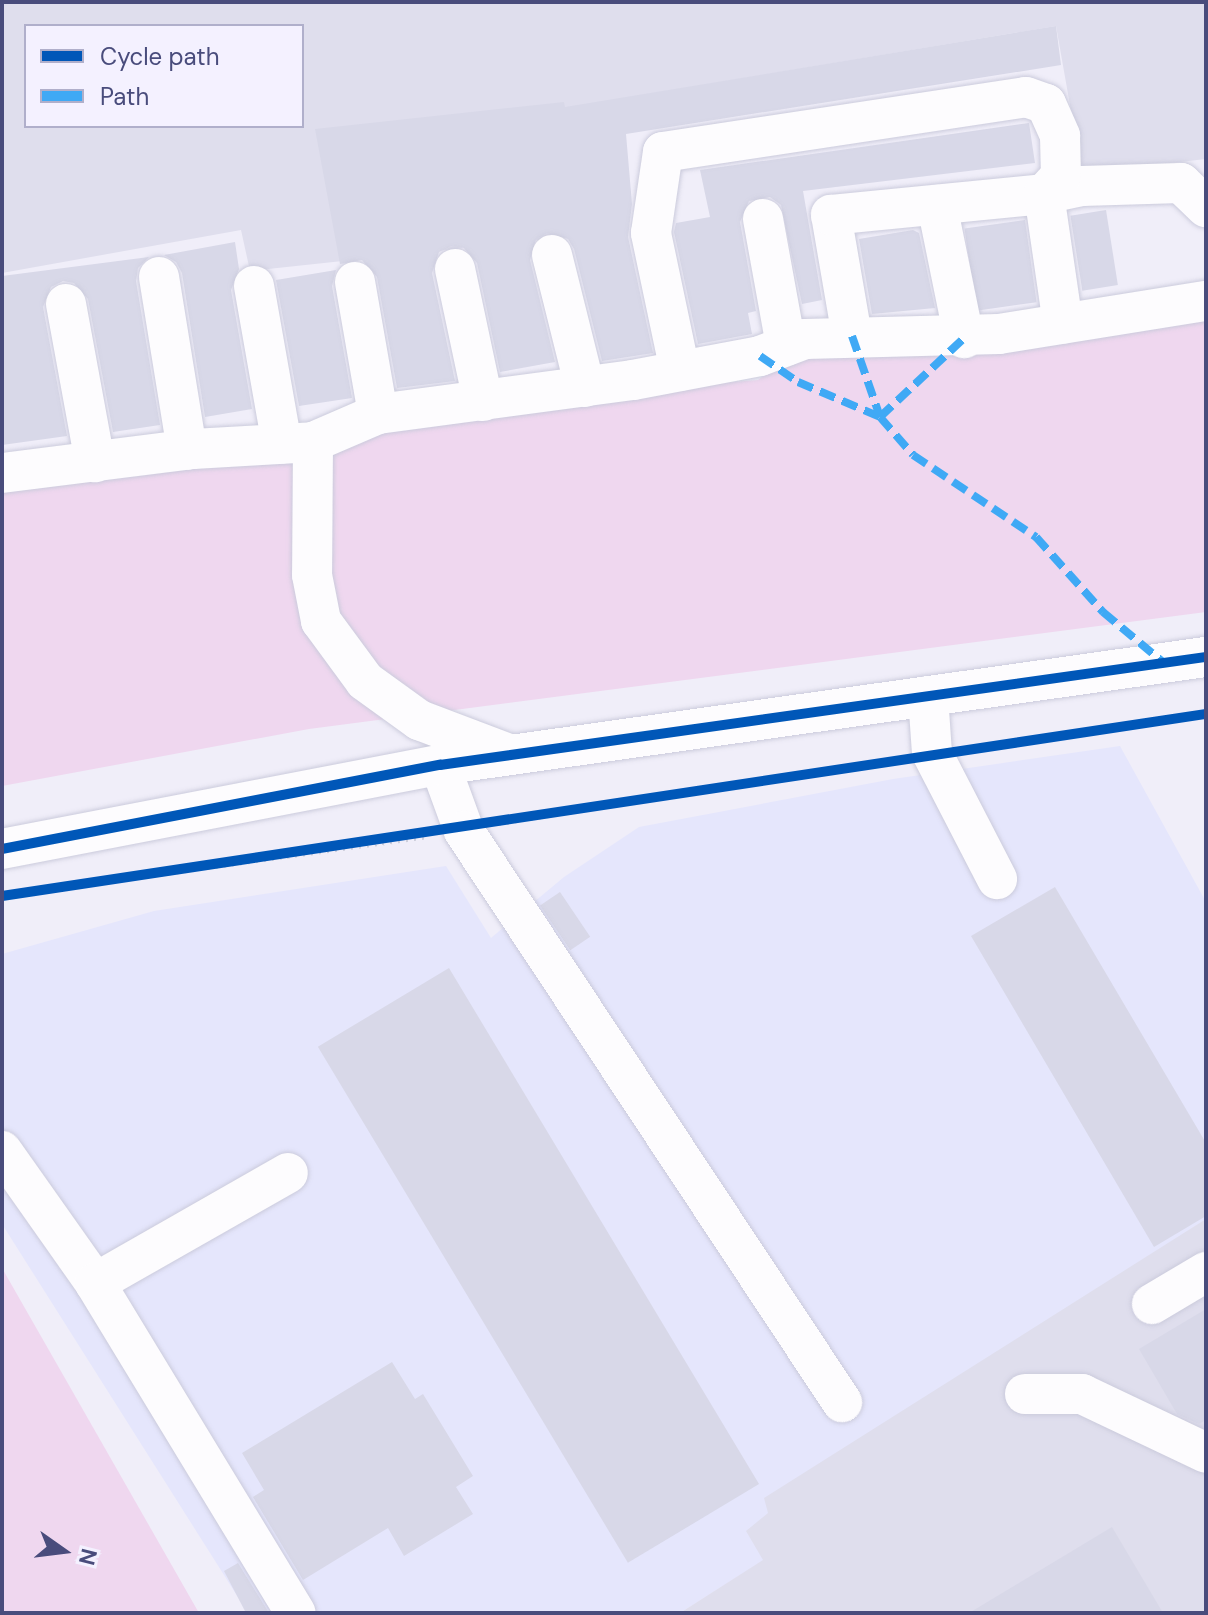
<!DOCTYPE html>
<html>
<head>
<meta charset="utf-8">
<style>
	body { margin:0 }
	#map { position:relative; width:1208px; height:1615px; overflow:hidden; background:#f0eef9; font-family:"DM Sans",sans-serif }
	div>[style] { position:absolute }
	.commercial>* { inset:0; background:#e5e6fc }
	.industrial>* { inset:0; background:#dfdeed }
	.green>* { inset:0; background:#efd7ef }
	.building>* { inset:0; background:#d8d8e8; transform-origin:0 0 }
	.path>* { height:5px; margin-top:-2.5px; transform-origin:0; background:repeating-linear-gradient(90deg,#cecfdc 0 2px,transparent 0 8px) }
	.roads { filter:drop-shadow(0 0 2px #cbcbdc) drop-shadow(0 0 2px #cbcbdc) }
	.minor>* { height:40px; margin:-20px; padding:0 20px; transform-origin:20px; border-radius:20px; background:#fdfcfe }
	.quiet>* { height:8px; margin-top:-4px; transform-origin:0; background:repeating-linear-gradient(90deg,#3fa9f5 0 16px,transparent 0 24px) }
	.cycleway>* { height:10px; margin:-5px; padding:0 5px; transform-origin:5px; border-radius:5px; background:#0057b8 }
	span { translate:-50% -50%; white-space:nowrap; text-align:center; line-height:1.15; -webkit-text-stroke:7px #f4f1ff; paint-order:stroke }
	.frame { position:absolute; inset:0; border:4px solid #494c7c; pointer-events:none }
	.legend { position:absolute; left:24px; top:24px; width:280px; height:104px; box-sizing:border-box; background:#f4f1ff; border:2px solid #b0afcb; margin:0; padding:10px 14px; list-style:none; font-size:24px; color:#494c7c }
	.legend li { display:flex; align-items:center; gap:16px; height:40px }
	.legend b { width:40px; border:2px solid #b0afcb }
	.north { position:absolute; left:24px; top:1511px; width:80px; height:80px; -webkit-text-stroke:6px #f4f1ff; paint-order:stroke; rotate:104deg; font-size:22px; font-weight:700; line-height:32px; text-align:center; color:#494c7c }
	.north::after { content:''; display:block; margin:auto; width:28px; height:36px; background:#494c7c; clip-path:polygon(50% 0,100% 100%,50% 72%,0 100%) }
</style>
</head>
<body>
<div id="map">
	<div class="commercial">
		<div style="clip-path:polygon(1120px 746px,1206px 902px,1206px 1219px,768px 1513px,764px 1560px,680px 1613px,248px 1613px,2px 1224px,2px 954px,154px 911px,446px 866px,491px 938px,564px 877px,639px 827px,893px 779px)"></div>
	</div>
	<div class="industrial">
		<div style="clip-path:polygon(evenodd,2px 2px,1206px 2px,1206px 159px,1082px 173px,1056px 26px,588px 104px,603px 233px,250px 271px,241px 230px,2px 273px,2px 2px,26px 26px,302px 26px,302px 126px,26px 126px,26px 26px)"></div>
		<div style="clip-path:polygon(1206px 1219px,1206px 1613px,680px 1613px,763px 1560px,746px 1531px,768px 1513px,764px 1498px)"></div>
	</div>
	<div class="green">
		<div style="clip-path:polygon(1206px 315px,1206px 612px,309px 729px,2px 786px,2px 490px,567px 395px,758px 380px,797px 353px)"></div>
		<div style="clip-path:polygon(2px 1268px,199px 1613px,2px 1613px)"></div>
	</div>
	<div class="building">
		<div style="clip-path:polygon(1056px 26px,1061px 65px,626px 134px,632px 204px,628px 237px,653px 353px,602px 361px,574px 249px,568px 239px,547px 233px,536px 239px,530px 260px,555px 362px,500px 372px,477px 263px,463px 247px,451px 246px,439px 252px,432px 273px,455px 381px,397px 388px,377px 277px,362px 260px,340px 264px,315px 129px,564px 102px,565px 107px)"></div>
		<div style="clip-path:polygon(1029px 123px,1035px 163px,803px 191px,822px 300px,802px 304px,781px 205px,770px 197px,749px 201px,740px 222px,756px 311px,748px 313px,752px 334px,698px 344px,674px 232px,676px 223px,710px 217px,700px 170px)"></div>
		<div style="left:1106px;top:210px;width:76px;height:36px;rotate:81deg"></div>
		<div style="left:1025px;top:220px;width:83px;height:61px;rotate:82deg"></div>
		<div style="clip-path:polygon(913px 230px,919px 233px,935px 308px,872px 314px,859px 239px)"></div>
		<div style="clip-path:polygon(235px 242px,239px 269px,231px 290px,252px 409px,205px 417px,182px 273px,176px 262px,164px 255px)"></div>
		<div style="clip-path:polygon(149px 257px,138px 268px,136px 281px,160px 425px,113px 432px,88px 299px,74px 283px,63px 281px,51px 287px,43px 307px,67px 436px,2px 445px,2px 276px)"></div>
		<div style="clip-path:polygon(336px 270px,332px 286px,352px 398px,299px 406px,276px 280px)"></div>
		<div style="clip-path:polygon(1055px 887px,1206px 1143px,1206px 1216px,1154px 1247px,971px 936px)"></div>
		<div style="left:560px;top:892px;width:54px;height:24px;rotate:56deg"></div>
		<div style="left:449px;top:968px;width:602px;height:153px;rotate:59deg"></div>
		<div style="clip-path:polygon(1206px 1309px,1206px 1420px,1199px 1424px,1177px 1414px,1139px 1349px)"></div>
		<div style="clip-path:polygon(392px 1362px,415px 1399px,423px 1394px,473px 1476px,456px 1487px,473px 1514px,404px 1556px,388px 1528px,303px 1580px,253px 1497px,264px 1490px,242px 1453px)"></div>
		<div style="clip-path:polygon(1112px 1527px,1163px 1613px,969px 1613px)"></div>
		<div style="clip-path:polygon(238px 1563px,269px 1613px,246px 1613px,224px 1571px)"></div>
	</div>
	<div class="path">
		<div style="left:969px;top:748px;width:239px;rotate:-8.2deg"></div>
		<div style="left:499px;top:823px;width:402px;rotate:-9deg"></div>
		<div style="left:2px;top:896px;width:429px;rotate:-8deg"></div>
	</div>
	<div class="roads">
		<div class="minor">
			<div style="left:1044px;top:194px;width:39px;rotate:-12deg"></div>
			<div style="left:1082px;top:186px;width:99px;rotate:-1.7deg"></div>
			<div style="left:1181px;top:183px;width:35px;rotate:44deg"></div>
			<div style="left:937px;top:205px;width:136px;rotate:78.5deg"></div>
			<div style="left:763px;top:219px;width:129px;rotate:79.7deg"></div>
			<div style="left:552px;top:255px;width:136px;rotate:76deg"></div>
			<div style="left:455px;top:269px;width:135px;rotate:78deg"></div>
			<div style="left:159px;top:277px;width:175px;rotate:80.8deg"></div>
			<div style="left:355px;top:282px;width:134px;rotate:80.1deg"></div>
			<div style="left:254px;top:286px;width:160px;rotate:80deg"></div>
			<div style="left:66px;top:304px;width:161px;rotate:79.6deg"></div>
			<div style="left:852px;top:336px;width:123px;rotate:-99.8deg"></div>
			<div style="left:831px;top:215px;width:214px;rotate:-5.6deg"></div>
			<div style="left:1044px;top:194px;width:131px;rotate:81.7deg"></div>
			<div style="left:680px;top:371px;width:141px;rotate:-101.9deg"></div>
			<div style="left:651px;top:233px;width:82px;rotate:-81.6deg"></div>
			<div style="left:663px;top:152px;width:367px;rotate:-8.6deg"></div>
			<div style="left:1026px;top:97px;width:21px;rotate:19deg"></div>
			<div style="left:1046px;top:104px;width:35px;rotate:66deg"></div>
			<div style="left:1060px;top:136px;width:40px;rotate:88.6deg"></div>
			<div style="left:1061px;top:176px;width:25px;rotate:133deg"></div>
			<div style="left:313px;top:442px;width:133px;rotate:90.4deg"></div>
			<div style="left:312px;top:575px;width:47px;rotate:78.9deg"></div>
			<div style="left:321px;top:621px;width:74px;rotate:53.7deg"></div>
			<div style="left:365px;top:681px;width:67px;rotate:35.8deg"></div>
			<div style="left:419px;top:720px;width:96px;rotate:20.7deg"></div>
			<div style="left:2px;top:473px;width:193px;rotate:-7.2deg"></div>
			<div style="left:193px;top:449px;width:120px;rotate:-3.3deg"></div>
			<div style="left:313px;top:442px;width:71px;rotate:-23.3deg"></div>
			<div style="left:378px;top:414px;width:257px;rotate:-7.6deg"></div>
			<div style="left:633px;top:380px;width:129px;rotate:-10.7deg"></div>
			<div style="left:760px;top:356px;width:48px;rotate:-20.7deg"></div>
			<div style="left:805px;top:339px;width:194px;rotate:-1.5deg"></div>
			<div style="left:999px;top:334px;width:210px;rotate:-9.1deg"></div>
			<div style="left:928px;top:696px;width:57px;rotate:86deg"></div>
			<div style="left:932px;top:753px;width:142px;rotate:62.7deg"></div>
			<div style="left:440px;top:765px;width:70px;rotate:70deg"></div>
			<div style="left:464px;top:831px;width:685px;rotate:56.5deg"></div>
			<div style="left:2px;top:849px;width:446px;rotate:-10.9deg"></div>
			<div style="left:440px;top:765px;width:774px;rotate:-8.03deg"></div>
			<div style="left:2px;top:1151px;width:161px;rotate:54.8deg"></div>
			<div style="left:95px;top:1283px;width:386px;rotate:58.7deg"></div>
			<div style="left:95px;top:1283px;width:222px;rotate:-29.7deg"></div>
			<div style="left:1152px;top:1304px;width:63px;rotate:-30.7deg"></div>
			<div style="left:1025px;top:1394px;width:57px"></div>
			<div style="left:1082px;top:1394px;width:137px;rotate:25.4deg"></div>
		</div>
	</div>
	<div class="quiet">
		<div style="left:852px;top:336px;width:86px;rotate:70.9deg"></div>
		<div style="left:880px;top:417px;width:115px;rotate:-43.2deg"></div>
		<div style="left:760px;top:356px;width:46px;rotate:34.4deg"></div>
		<div style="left:798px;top:382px;width:89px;rotate:23.1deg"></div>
		<div style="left:880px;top:417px;width:50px;rotate:49deg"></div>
		<div style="left:913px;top:455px;width:148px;rotate:33.7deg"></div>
		<div style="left:1036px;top:537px;width:101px;rotate:48.2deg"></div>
		<div style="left:1103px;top:612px;width:80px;rotate:39.9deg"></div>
	</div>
	<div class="cycleway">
		<div style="left:2px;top:849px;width:446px;rotate:-10.9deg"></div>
		<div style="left:440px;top:765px;width:774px;rotate:-8.03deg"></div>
		<div style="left:2px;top:896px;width:1218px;rotate:-8.6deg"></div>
	</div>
	<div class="frame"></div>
	<ul class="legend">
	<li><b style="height:10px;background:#0057b8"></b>Cycle path</li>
	<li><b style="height:10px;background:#3fa9f5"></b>Path</li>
	</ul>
	<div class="north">N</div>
</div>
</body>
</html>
